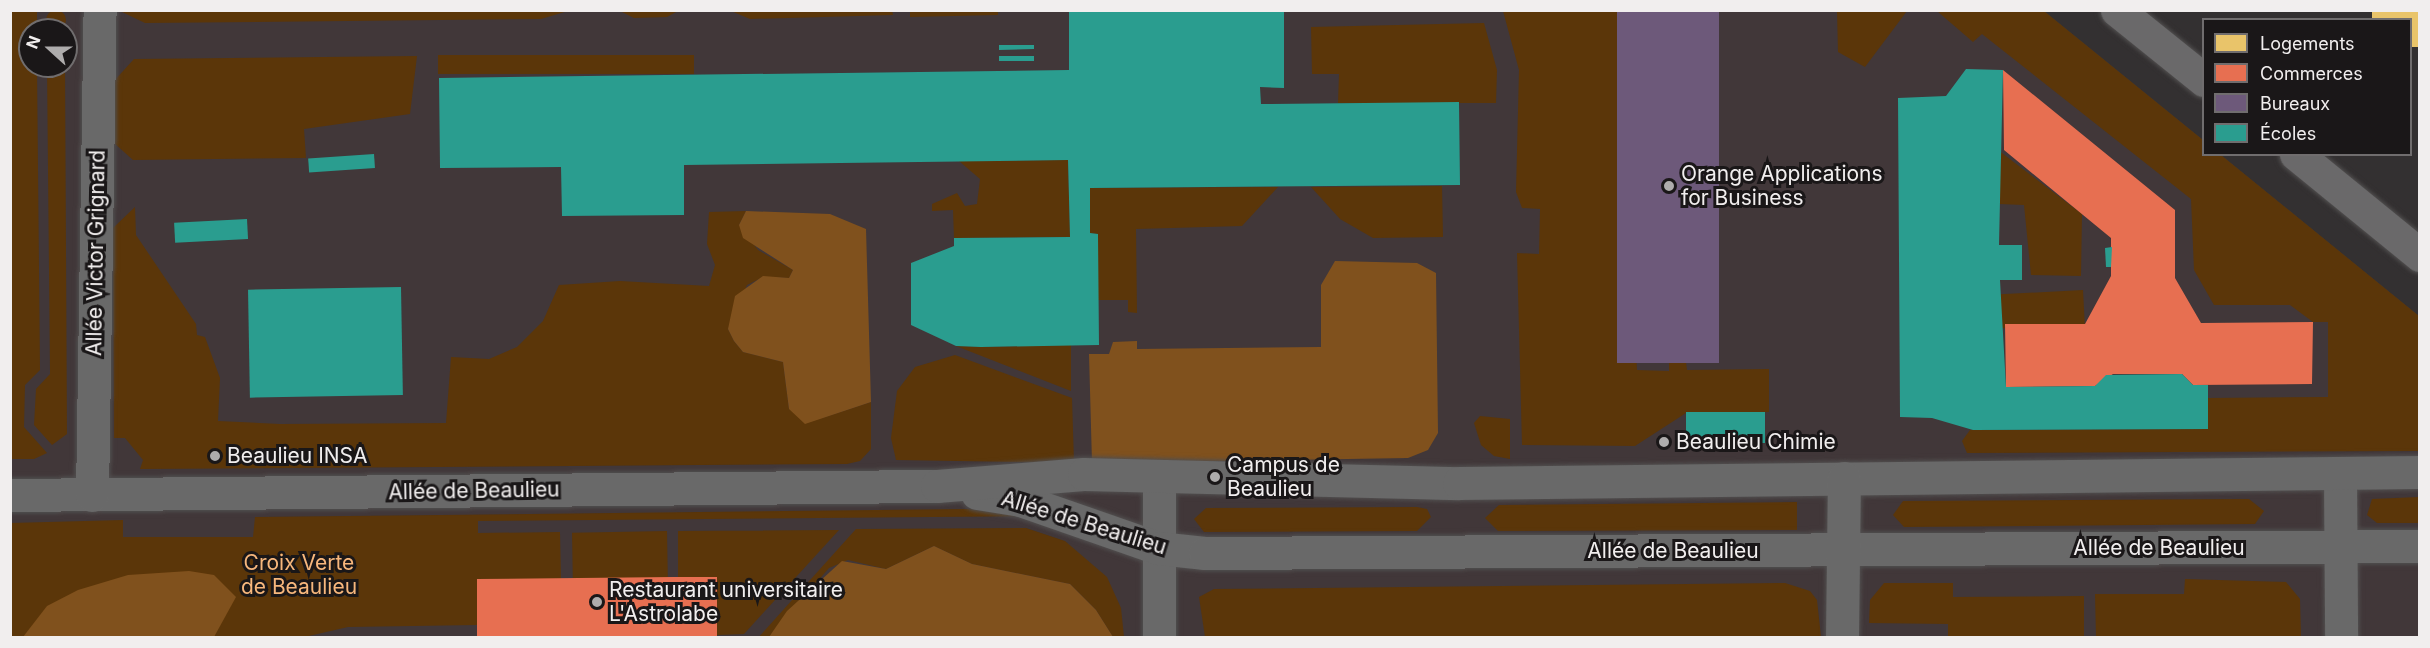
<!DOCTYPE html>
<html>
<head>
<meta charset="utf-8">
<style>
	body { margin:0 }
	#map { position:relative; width:2430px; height:648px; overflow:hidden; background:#333031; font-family:Inter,sans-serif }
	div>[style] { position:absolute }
	.built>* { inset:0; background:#413739 }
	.green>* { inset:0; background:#5b3609; transform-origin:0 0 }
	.round { border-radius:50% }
	.forest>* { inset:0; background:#80511d }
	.homes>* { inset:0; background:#e9c46a }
	.shops>* { inset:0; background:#e76f51 }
	.offices>* { inset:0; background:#6d597a; transform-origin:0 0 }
	.schools>* { inset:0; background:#2a9d8f; transform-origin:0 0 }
	.roads { filter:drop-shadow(0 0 2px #514f4f) drop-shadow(0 0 2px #514f4f) }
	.minor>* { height:33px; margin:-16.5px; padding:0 16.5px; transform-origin:16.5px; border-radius:16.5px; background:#696969 }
	.major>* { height:33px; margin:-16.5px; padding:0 16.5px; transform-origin:16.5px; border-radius:16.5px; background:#6a696a }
	.dots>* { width:16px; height:16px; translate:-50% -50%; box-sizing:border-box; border:3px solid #1a1718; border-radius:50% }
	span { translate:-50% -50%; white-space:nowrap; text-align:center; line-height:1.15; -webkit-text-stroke:6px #1a1718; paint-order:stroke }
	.poi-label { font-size:21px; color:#f1eeee }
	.left { translate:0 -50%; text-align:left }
	.street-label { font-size:21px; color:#f1eeee }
	.park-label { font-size:21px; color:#f7b77c }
	.frame { position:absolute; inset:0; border:12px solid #f1eeee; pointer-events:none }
	.legend { position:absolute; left:2202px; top:18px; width:210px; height:138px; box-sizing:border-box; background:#1a1718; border:2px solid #706d6e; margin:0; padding:8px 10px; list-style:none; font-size:18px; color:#f1eeee }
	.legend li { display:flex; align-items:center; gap:12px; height:30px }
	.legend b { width:30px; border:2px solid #706d6e }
	.north { position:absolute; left:18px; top:18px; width:60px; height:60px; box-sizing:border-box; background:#1a1718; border:2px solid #706d6e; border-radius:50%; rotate:291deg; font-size:16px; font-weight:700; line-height:24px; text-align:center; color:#f1eeee }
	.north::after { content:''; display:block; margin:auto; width:21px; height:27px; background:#aeacac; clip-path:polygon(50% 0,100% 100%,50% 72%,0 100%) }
</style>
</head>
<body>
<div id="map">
	<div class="built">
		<div style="clip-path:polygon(evenodd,10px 11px,2044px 11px,2203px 140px,2204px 154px,2221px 155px,2419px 316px,2419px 637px,11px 637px,10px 11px,30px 30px,66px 30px,66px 66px,30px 66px,30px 30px)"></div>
	</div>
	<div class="green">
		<div class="round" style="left:46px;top:10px;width:20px;height:20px"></div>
		<div style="clip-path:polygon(892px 10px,893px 15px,750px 19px,731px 11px)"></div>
		<div style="clip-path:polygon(10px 11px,37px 11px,37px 30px,30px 30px,30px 66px,37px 66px,40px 370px,25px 385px,24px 427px,47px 453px,34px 459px,11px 459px)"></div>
		<div style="clip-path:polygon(120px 11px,568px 11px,541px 19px,145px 23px)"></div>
		<div style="clip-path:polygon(620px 11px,619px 11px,678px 11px,667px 17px,634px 18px)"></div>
		<div style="clip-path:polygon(910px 11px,998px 11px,998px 15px,910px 17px)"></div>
		<div style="clip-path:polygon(1503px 11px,1617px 11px,1637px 370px,1669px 371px,1669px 362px,1686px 362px,1687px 370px,1769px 369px,1769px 412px,1686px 413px,1635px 446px,1522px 445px,1517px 253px,1539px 254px,1540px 209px,1522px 208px,1516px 192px,1519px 70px)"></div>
		<div style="clip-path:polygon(1837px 11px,1837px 10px,1907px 11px,1865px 67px,1838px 52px)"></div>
		<div style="clip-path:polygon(1937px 11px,2044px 11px,2203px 140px,2204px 154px,2221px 155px,2419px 316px,2419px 451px,1967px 453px,1962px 441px,1970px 430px,2207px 429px,2208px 398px,2328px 397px,2328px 322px,2313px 322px,2290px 305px,2214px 305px,2194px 270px,2191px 199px,1982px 34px,1973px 42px)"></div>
		<div style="clip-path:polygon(1484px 23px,1497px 70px,1496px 103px,1338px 103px,1339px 74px,1312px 74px,1311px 27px)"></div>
		<div style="left:694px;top:55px;width:19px;height:256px;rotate:90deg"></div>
		<div style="clip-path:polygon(417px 56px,410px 114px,304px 129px,306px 158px,133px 160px,114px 143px,114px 81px,134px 59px)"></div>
		<div style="clip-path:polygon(47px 66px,65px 66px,67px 434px,52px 445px,34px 425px,36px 389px,50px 374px)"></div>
		<div style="clip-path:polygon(1998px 150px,2082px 214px,2081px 276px,2031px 275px,2024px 205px,1999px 204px)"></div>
		<div style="clip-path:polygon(1068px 160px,1070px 237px,954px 238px,953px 210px,932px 211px,932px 204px,957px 193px,965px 206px,977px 204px,980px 179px,959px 161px)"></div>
		<div style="clip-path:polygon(1442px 186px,1443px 237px,1373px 238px,1340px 219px,1311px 187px)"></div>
		<div style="clip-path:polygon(1278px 187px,1242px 226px,1136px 229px,1137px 313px,1128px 312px,1128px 300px,1098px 300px,1098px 234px,1090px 233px,1090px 188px)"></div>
		<div style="clip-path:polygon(135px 207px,136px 235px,196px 324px,197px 335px,205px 337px,220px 378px,218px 421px,280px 424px,446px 423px,451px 357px,489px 359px,517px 347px,543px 321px,559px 285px,620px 281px,709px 286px,715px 265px,707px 244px,709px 212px,746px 211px,739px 225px,758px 250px,793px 270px,789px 278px,763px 277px,747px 285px,728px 329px,734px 341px,743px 352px,783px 362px,789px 409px,822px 418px,871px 402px,871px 449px,860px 461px,847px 464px,140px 469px,143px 460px,125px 438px,114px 438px,113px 228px)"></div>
		<div style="left:2083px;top:290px;width:34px;height:83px;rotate:87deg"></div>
		<div style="clip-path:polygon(1071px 345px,1071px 391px,956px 346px,981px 347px)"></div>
		<div style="clip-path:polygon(955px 355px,1072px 398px,1074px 463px,896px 460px,891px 438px,897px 391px,915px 367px)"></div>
		<div style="clip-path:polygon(1480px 416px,1510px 419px,1510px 459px,1494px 456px,1481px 445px,1474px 423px)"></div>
		<div style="clip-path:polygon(2419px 497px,2419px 523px,2377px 523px,2367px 515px,2372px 499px)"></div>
		<div style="clip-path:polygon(2249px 499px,2264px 511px,2255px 524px,1904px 527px,1893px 515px,1903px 501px)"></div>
		<div style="clip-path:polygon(1797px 502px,1797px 530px,1498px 531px,1485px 518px,1499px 505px)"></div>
		<div style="clip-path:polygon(1417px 507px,1427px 509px,1431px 517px,1417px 531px,1204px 532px,1194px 519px,1206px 508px)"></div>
		<div style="clip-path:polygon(967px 509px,1034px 516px,478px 521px,478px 533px,560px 532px,561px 579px,477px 625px,348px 627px,300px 638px,11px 637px,10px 523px,123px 520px,123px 537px,253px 537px,255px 517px)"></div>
		<div style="clip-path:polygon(1026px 528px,1065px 541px,1107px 577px,1121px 608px,1124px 637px,1113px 637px,1096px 610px,1070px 584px,972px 564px,934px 546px,886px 569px,848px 560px,829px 568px,769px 637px,758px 638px,856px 529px)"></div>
		<div style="clip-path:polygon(839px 530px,744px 634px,717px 635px,717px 577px,678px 577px,678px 531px)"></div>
		<div style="left:667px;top:531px;width:47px;height:95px;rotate:89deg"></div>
		<div style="clip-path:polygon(2185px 579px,2286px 582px,2300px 599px,2301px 637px,2096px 637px,2095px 594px,2184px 594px)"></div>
		<div style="clip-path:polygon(1785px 583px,1810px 591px,1817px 600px,1821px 637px,1205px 637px,1199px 597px,1214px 589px)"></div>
		<div style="clip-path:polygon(1884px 583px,1953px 583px,1953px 597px,2084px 596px,2084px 637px,1948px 637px,1948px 624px,1869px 623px,1870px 600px)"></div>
	</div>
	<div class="forest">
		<div style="clip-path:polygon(746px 211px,830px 214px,866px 229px,871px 402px,805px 424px,789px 409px,783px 362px,743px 352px,734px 341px,728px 329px,735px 296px,763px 276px,789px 278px,793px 270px,743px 238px,739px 225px)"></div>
		<div style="clip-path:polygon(1335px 261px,1417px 263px,1436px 273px,1438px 433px,1428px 450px,1408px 458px,1092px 463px,1089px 354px,1109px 354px,1113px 342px,1137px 341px,1137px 349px,1321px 347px,1321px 285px)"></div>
		<div style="clip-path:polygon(934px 546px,972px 564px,1070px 584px,1096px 610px,1113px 637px,769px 637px,787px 611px,842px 561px,886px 569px)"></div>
		<div style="clip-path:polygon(189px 571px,214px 575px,236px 597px,214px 637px,23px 637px,47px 606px,78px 590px,128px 575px)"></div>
	</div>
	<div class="homes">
		<div style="clip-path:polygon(2372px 10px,2420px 10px,2420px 47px,2410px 47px,2410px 20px,2372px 20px)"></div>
	</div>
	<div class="shops">
		<div style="clip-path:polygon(2003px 70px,2175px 210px,2175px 278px,2201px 323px,2313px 322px,2312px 384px,2193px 385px,2182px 374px,2113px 374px,2095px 386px,2006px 387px,2005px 324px,2085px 324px,2111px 276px,2111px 238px,2004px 150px)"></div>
		<div style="clip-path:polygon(673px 577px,717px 577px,717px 638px,477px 638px,477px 579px)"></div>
	</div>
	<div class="offices">
		<div style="left:1617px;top:10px;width:102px;height:353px"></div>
	</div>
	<div class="schools">
		<div style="clip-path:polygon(1069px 10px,1284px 10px,1284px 88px,1260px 87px,1261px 104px,1459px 102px,1460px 185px,1090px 188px,1090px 233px,1098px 234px,1099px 345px,981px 347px,956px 346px,911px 325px,911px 263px,954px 246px,954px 238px,1070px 237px,1068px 160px,684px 165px,684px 215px,562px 216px,561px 167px,440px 168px,439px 78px,1069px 70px)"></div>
		<div style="clip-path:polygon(999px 45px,1034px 45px,1034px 49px,999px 50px)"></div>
		<div style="left:1034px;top:56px;width:5px;height:35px;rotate:90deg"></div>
		<div style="clip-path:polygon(1966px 69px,2003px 70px,1999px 245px,2022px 245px,2022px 280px,2000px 280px,2006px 387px,2095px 386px,2106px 375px,2182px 374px,2193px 385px,2208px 385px,2208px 429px,1973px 430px,1932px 418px,1900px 417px,1898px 98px,1946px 96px)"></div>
		<div style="left:374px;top:154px;width:14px;height:66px;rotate:86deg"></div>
		<div style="left:247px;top:219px;width:20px;height:73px;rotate:87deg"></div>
		<div style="clip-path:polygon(2112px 247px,2111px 267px,2106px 267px,2105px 248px)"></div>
		<div style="left:401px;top:287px;width:108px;height:153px;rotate:89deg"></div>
		<div style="left:1765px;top:412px;width:31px;height:79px;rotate:90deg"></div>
	</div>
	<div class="roads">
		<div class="minor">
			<div style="left:2340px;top:475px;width:163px;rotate:89.6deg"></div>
			<div style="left:1159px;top:477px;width:161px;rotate:90deg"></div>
			<div style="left:977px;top:493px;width:44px;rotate:9.2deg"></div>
			<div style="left:1020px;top:500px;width:146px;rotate:19.2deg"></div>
			<div style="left:1158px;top:548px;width:47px;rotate:6.1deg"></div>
			<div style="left:1205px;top:553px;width:1215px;rotate:-0.33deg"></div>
			<div style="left:10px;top:495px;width:927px;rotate:-0.56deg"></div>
			<div style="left:937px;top:486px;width:147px;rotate:-4.7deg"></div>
			<div style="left:1084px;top:474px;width:375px;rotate:1.4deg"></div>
			<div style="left:1459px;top:483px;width:961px;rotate:-0.66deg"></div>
			<div style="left:92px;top:495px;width:485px;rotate:-89.1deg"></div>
			<div style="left:1842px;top:638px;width:160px;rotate:-89.3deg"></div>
		</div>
		<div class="major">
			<div style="left:2117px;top:10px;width:112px;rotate:38.8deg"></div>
			<div style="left:2296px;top:154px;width:160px;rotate:39.2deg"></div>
		</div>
	</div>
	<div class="dots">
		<div style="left:1669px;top:186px;background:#aeacac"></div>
		<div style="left:1664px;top:442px;background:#aeacac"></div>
		<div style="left:215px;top:456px;background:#aeacac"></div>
		<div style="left:1215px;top:477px;background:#aeacac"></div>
		<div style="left:597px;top:602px;background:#aeacac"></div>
	</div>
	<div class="poi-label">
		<span class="left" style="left:1681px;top:186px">Orange Applications<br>for Business</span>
		<span class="left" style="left:1676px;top:442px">Beaulieu Chimie</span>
		<span class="left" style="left:227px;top:456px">Beaulieu INSA</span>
		<span class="left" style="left:1227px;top:477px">Campus de<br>Beaulieu</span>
		<span class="left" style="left:609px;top:602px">Restaurant universitaire<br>L'Astrolabe</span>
	</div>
	<div class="street-label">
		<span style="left:96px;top:253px;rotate:-89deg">Allée Victor Grignard</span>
		<span style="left:474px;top:491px;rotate:-1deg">Allée de Beaulieu</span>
		<span style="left:1084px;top:523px;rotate:17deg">Allée de Beaulieu</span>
		<span style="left:2159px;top:548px">Allée de Beaulieu</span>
		<span style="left:1673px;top:551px">Allée de Beaulieu</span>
	</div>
	<div class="park-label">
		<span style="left:299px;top:575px">Croix Verte<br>de Beaulieu</span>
	</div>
	<div class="frame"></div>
	<ul class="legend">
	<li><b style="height:16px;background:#e9c46a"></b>Logements</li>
	<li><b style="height:16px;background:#e76f51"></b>Commerces</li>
	<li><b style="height:16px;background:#6d597a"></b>Bureaux</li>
	<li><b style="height:16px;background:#2a9d8f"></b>Écoles</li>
	</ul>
	<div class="north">N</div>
</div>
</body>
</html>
